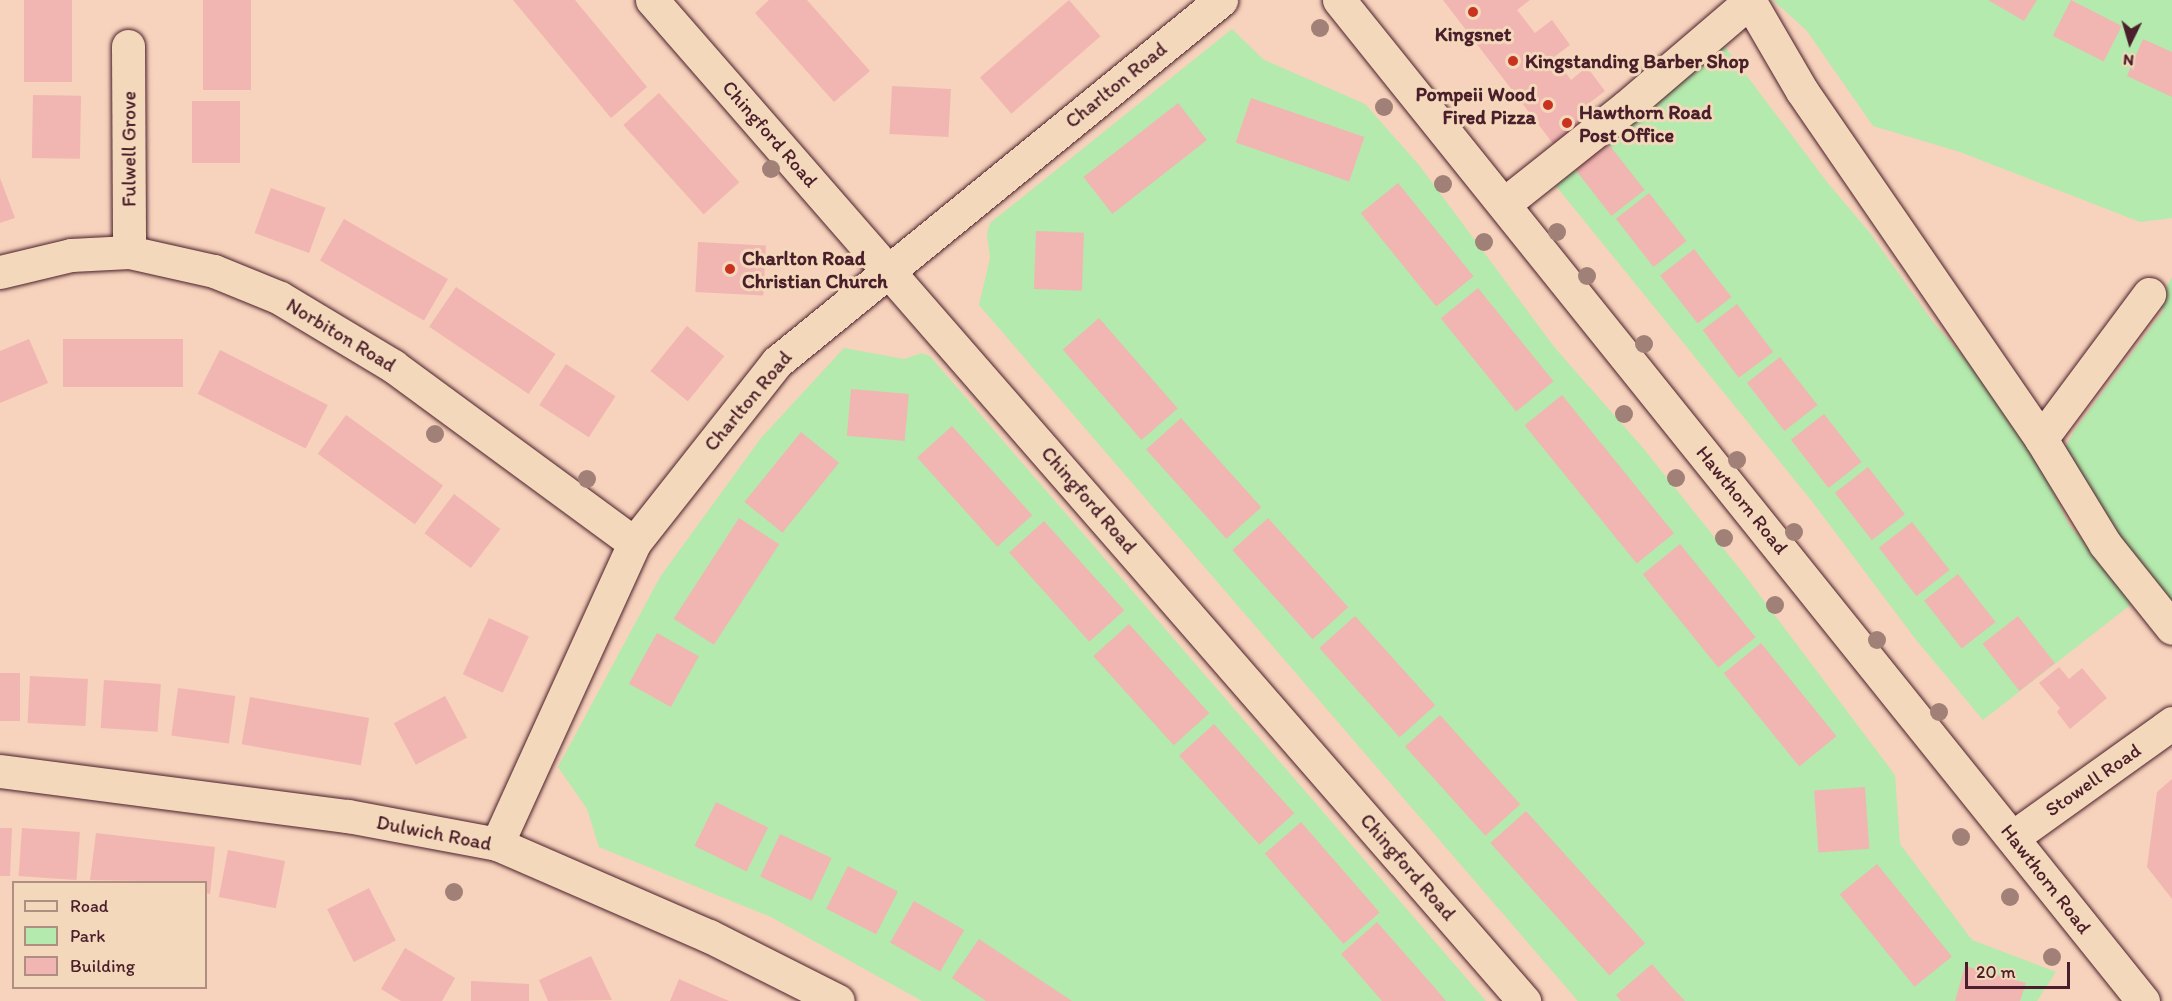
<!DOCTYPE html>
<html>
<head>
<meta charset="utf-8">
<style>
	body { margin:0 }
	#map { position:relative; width:2172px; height:1001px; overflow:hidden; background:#f7d2bc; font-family:Itim,sans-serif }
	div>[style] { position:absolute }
	.green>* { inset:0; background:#b4eaad }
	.building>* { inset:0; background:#f1b6b1; transform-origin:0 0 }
	.roads { filter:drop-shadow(0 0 2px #4a1f2b) drop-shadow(0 0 2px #4a1f2b) }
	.minor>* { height:33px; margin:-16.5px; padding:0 16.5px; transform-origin:16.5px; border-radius:16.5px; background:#f4d8bb }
	.trees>* { width:18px; height:18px; margin:-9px; border-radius:50%; background:#a18077 }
	.dots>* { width:16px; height:16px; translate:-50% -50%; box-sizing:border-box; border:3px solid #f4d8bb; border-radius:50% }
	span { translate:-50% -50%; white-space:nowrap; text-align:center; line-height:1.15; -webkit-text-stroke:6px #f4d8bb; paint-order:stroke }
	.poi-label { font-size:20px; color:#4a1f2b; font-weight:700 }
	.left { translate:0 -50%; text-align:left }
	.right { translate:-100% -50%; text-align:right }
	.street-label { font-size:20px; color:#4a1f2b }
	.legend { position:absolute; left:12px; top:881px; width:195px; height:108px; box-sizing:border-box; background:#f4d8bb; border:2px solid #b08e81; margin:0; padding:8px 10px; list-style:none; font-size:18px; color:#4a1f2b }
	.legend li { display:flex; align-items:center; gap:12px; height:30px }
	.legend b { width:30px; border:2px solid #b08e81 }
	.north { position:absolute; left:2100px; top:12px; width:60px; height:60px; -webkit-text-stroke:4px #f4d8bb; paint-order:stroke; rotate:185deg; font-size:16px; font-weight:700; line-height:24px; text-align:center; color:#4a1f2b }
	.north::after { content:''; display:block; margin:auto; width:21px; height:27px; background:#4a1f2b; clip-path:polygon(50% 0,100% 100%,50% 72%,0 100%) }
	.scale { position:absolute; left:1965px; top:962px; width:105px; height:27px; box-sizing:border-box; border:3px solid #4a1f2b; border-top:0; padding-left:8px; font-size:18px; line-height:21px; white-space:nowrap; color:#4a1f2b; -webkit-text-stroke:4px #f4d8bb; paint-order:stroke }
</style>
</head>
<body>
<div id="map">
	<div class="green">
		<div style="clip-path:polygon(1773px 0,2172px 0,2172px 218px,2140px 222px,1960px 152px,1873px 126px,1807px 31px)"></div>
		<div style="clip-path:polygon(1232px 29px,1264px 60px,1365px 104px,1419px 165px,1555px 348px,1643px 448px,1743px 573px,1895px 775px,1900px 844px,1972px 940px,2056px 972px,2037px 1001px,1578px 1001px,979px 305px,990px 258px,987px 234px,990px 223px)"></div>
		<div style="clip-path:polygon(1719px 39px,1827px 182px,1870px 233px,1933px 322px,1997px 395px,2034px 451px,2069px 525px,2138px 599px,1983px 720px,1917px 641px,1811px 500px,1547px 175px)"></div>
		<div style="clip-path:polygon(2172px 277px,2172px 611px,2058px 461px,2074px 431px,2164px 310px,2157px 304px)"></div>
		<div style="clip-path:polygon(844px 348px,904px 359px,922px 353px,930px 356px,1486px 1001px,922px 1001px,771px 917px,599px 847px,587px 809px,558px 767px,660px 577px,761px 438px)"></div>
	</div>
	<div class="building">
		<div style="left:24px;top:0;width:48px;height:82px"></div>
		<div style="left:203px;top:0;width:48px;height:90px"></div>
		<div style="clip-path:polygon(513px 0,575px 0,647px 87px,611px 118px)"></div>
		<div style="clip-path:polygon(769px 0,807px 0,870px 71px,834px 102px,755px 13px)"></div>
		<div style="left:1069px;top:0;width:48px;height:118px;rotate:49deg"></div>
		<div style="clip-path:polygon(1443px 0,1530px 0,1517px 10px,1535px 33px,1552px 20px,1570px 45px,1554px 57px,1571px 80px,1587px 67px,1605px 91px,1588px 104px,1602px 123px,1561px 154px)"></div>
		<div style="clip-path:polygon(1988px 0,2037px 0,2024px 21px)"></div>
		<div style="left:2071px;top:0;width:57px;height:40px;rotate:27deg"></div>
		<div style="clip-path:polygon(2143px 39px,2172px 52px,2172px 97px,2127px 76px)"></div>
		<div style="left:892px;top:86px;width:59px;height:48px;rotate:3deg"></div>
		<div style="left:659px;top:93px;width:120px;height:48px;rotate:48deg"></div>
		<div style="left:33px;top:95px;width:48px;height:63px;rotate:1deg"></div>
		<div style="left:1251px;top:98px;width:120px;height:47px;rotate:19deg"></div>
		<div style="left:192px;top:101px;width:48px;height:62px"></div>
		<div style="left:1178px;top:103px;width:47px;height:120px;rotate:52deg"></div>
		<div style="left:1607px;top:142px;width:61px;height:42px;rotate:52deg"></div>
		<div style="clip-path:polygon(0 178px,15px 218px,0 223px)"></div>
		<div style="left:1398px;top:183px;width:120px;height:48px;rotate:51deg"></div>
		<div style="left:271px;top:188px;width:58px;height:48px;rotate:20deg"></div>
		<div style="left:1649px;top:193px;width:61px;height:42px;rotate:52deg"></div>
		<div style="left:344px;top:219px;width:120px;height:48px;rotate:30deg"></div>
		<div style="left:1036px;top:231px;width:48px;height:58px;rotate:2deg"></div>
		<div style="left:698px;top:242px;width:68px;height:50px;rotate:3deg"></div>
		<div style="left:1694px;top:249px;width:61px;height:43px;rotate:52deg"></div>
		<div style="left:456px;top:287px;width:120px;height:48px;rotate:34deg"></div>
		<div style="left:1478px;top:288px;width:120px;height:48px;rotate:51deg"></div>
		<div style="left:1737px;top:304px;width:60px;height:43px;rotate:53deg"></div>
		<div style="left:1099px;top:318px;width:120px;height:48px;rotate:49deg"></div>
		<div style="left:687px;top:326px;width:48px;height:58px;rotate:39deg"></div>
		<div style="clip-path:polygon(29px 339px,48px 383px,0 403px,0 351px)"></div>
		<div style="left:63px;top:339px;width:120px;height:48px"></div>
		<div style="left:220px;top:350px;width:121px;height:49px;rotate:27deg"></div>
		<div style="left:1780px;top:357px;width:61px;height:42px;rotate:52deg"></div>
		<div style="left:566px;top:364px;width:59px;height:49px;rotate:33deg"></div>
		<div style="left:851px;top:389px;width:58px;height:47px;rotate:5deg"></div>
		<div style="left:1562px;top:395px;width:178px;height:48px;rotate:51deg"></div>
		<div style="left:1824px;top:414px;width:61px;height:42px;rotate:52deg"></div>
		<div style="left:346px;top:415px;width:120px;height:48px;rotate:36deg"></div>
		<div style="left:1181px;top:418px;width:120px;height:47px;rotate:48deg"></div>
		<div style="left:952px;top:426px;width:120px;height:47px;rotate:48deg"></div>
		<div style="left:801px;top:432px;width:49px;height:90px;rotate:39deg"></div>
		<div style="left:1868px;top:467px;width:60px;height:42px;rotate:52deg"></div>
		<div style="left:454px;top:494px;width:58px;height:49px;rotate:37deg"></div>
		<div style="left:739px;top:518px;width:48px;height:120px;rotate:33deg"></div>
		<div style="left:1268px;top:518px;width:120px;height:48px;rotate:48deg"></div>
		<div style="left:1044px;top:521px;width:120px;height:47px;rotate:48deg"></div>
		<div style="left:1912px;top:522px;width:61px;height:42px;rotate:52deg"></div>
		<div style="left:1680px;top:544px;width:120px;height:48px;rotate:51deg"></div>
		<div style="left:1958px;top:574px;width:61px;height:43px;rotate:52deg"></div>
		<div style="left:1355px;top:616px;width:120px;height:48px;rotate:48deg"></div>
		<div style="left:2018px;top:616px;width:60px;height:45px;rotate:52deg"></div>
		<div style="left:489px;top:618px;width:44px;height:62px;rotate:25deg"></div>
		<div style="left:1129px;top:624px;width:120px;height:48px;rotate:48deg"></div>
		<div style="left:657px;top:633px;width:48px;height:58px;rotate:29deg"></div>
		<div style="left:1761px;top:643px;width:120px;height:48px;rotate:51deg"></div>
		<div style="clip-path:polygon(2059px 667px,2069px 679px,2082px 668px,2107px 698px,2070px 729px,2057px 712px,2060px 708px,2039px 683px)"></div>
		<div style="left:0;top:673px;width:20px;height:48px"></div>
		<div style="left:30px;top:676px;width:58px;height:47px;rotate:3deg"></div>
		<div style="left:104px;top:680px;width:57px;height:48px;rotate:4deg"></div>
		<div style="left:178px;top:688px;width:58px;height:48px;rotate:8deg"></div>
		<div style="left:445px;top:696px;width:47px;height:58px;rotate:62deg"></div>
		<div style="left:250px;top:697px;width:121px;height:48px;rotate:10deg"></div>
		<div style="left:1440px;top:715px;width:120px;height:47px;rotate:48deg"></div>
		<div style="left:1214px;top:724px;width:120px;height:47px;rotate:48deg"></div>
		<div style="clip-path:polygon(2172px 779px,2172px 899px,2147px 867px,2157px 792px)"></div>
		<div style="left:1865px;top:787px;width:62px;height:51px;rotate:86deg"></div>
		<div style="left:716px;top:802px;width:58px;height:49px;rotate:26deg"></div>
		<div style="left:1526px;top:811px;width:178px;height:48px;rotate:48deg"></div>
		<div style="left:1301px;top:822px;width:120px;height:48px;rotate:49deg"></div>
		<div style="clip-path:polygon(0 828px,12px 828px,10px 876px,0 876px)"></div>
		<div style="left:22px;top:828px;width:58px;height:48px;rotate:4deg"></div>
		<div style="clip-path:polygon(96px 833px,215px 847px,210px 894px,206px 893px,206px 882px,90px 880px)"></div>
		<div style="left:780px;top:834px;width:57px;height:47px;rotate:25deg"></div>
		<div style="left:228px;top:850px;width:58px;height:48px;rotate:11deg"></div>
		<div style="left:1877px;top:864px;width:119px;height:48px;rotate:51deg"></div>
		<div style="left:848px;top:866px;width:56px;height:48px;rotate:27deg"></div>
		<div style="left:369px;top:888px;width:59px;height:47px;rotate:63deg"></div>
		<div style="left:914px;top:901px;width:58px;height:48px;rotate:30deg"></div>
		<div style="clip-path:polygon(1377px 922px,1435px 988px,1446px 1001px,1382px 1001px,1341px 954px)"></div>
		<div style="clip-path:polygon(979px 939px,1072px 1001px,986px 1001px,952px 978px)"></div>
		<div style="clip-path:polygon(405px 948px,455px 978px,442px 1001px,401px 1001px,381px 989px)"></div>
		<div style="clip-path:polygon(591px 956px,612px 1000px,548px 1001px,539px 980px)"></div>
		<div style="clip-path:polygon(1652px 964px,1671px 986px,1685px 1001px,1621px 1001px,1616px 995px)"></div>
		<div style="clip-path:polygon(1965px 966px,2026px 983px,2020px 1001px,1955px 1001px)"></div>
		<div style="clip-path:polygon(679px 979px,706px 991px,729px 1001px,670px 1001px)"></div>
		<div style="clip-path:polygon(471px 981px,529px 984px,529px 1001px,471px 1001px)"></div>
	</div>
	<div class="roads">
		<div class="minor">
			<div style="left:652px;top:0;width:1328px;rotate:48.94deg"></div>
			<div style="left:1339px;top:0;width:1284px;rotate:51.23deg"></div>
			<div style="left:1749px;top:0;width:105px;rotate:59.8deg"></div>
			<div style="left:1802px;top:91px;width:422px;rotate:55.5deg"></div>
			<div style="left:2041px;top:439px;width:123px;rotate:58.6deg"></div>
			<div style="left:2105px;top:544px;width:107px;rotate:51.4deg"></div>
			<div style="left:128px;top:46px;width:206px;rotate:89.7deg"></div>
			<div style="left:1504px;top:204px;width:156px;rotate:-38.5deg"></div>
			<div style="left:1626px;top:107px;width:163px;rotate:-40.5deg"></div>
			<div style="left:0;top:272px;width:73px;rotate:-13.5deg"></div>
			<div style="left:71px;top:255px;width:58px;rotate:-3deg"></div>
			<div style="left:129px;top:252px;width:87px;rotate:12.6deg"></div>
			<div style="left:214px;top:271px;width:71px;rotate:22.2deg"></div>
			<div style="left:280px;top:298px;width:132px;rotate:31deg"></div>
			<div style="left:393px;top:366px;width:299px;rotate:36.3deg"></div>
			<div style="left:2041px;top:439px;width:181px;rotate:-53.3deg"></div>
			<div style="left:0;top:771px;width:351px;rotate:7.4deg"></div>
			<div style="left:348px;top:816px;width:152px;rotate:10.6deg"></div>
			<div style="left:497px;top:844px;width:231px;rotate:23.5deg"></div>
			<div style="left:709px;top:936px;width:144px;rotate:26.7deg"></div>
			<div style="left:2013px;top:837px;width:196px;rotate:-35.6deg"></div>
			<div style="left:497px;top:844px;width:331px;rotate:-65.5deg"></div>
			<div style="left:634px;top:543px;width:231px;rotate:-51.7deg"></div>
			<div style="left:777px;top:362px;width:573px;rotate:-39.19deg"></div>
		</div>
	</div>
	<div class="trees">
		<div style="left:1320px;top:28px"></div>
		<div style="left:1384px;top:107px"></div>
		<div style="left:771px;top:169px"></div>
		<div style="left:1443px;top:184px"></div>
		<div style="left:1557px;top:232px"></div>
		<div style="left:1484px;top:242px"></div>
		<div style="left:1587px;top:276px"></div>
		<div style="left:1644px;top:344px"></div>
		<div style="left:1624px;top:414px"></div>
		<div style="left:435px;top:434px"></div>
		<div style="left:1737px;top:460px"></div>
		<div style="left:1676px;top:478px"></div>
		<div style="left:587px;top:479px"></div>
		<div style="left:1794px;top:532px"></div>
		<div style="left:1724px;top:538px"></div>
		<div style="left:1775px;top:605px"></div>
		<div style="left:1877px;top:640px"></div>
		<div style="left:1939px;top:712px"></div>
		<div style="left:1961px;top:837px"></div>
		<div style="left:454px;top:892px"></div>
		<div style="left:2010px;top:897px"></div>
		<div style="left:2052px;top:957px"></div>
	</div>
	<div class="dots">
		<div style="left:1473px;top:12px;background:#c8321e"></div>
		<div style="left:1513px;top:61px;background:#c8321e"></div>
		<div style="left:1548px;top:105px;background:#c8321e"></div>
		<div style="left:1567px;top:123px;background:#c8321e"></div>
		<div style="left:730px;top:269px;background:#c8321e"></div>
	</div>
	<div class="poi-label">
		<span style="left:1473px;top:34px">Kingsnet</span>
		<span class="left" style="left:1525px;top:61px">Kingstanding Barber Shop</span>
		<span class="right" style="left:1536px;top:106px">Pompeii Wood<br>Fired Pizza</span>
		<span class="left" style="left:1579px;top:124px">Hawthorn Road<br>Post Office</span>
		<span class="left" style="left:742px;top:270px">Charlton Road<br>Christian Church</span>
	</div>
	<div class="street-label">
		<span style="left:1116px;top:85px;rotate:-39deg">Charlton Road</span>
		<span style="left:770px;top:134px;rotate:49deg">Chingford Road</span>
		<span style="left:129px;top:149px;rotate:-90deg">Fulwell Grove</span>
		<span style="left:341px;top:335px;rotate:31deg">Norbiton Road</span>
		<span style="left:748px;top:401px;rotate:-50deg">Charlton Road</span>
		<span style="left:1089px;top:500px;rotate:49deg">Chingford Road</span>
		<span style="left:1742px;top:500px;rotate:51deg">Hawthorn Road</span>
		<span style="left:2093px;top:780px;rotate:-35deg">Stowell Road</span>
		<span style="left:434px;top:833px;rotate:11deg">Dulwich Road</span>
		<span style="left:1408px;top:867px;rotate:49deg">Chingford Road</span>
		<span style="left:2046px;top:879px;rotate:52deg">Hawthorn Road</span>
	</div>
	<ul class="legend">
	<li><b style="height:8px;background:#f4d8bb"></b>Road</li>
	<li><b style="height:16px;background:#b4eaad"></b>Park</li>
	<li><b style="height:16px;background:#f1b6b1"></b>Building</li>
	</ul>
	<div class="north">N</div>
	<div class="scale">20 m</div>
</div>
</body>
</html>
